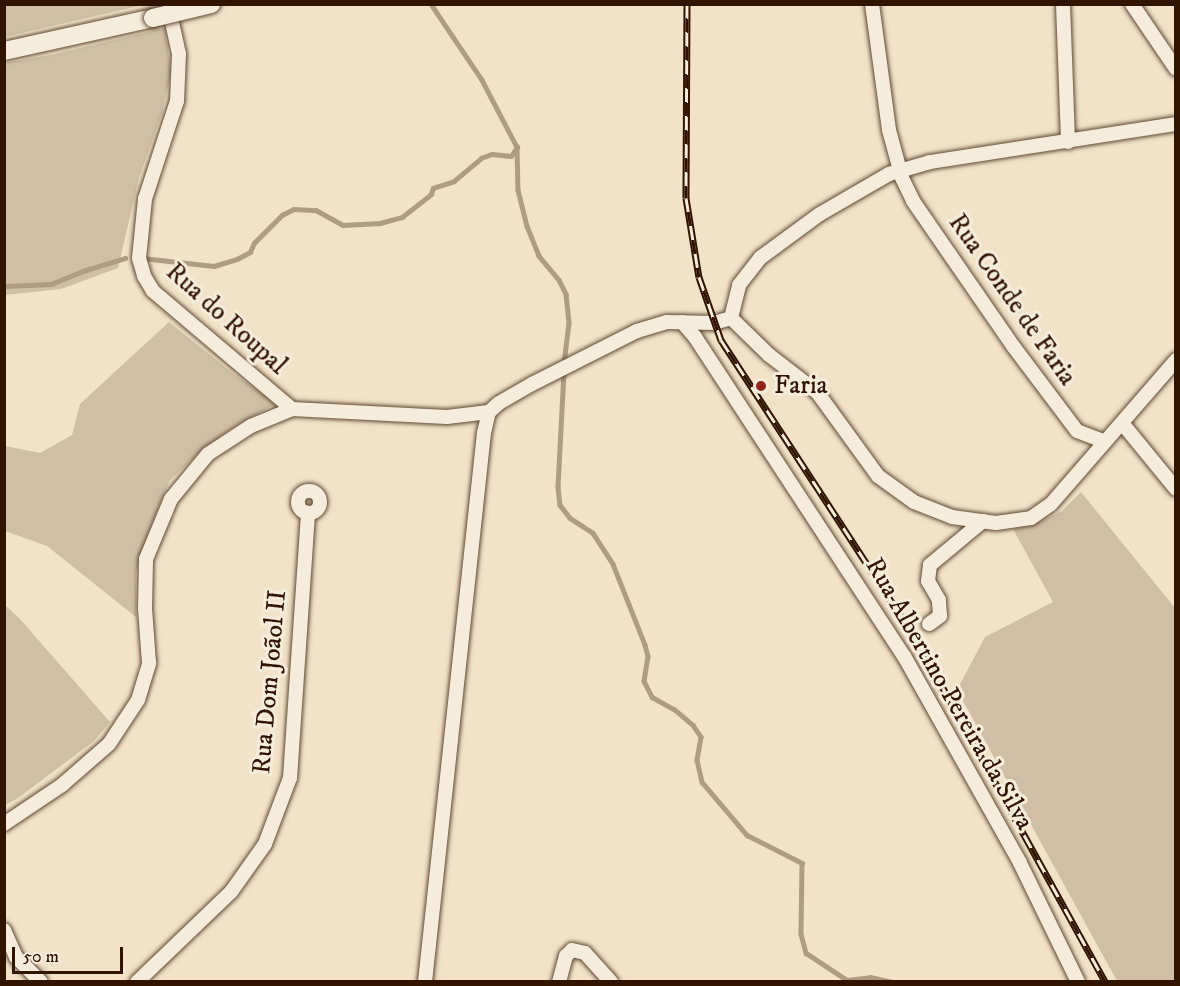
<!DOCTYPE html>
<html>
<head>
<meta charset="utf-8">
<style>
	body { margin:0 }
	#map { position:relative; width:1180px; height:986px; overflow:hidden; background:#f1e2c8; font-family:"IM FELL DW Pica",serif }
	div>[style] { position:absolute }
	.green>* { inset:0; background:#d0bfa6 }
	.stream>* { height:4.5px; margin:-2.25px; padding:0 2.25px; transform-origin:2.25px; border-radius:2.25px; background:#b09c84 }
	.roads { filter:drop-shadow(0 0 2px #614832) drop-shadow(0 0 2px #614832) }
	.minor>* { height:14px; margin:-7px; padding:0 7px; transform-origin:7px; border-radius:7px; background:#f6ecdb }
	.minor>.ring { margin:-7px; padding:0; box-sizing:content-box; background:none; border:14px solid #f6ecdb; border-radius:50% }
	.tertiary>* { height:18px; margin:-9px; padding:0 9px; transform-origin:9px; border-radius:9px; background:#f6ecdb }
	.rail>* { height:7px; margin-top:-3.5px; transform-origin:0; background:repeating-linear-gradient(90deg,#f6ecdb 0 14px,#311400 0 28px); box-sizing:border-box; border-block:2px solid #311400 }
	.bridges { filter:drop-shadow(0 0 2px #614832) drop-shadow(0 0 2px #614832) }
	.tertiary-bridge>* { height:18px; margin:-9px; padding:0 9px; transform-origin:9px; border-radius:9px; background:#f6ecdb }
	.dots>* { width:16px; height:16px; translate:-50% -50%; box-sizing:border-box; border:3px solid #f6ecdb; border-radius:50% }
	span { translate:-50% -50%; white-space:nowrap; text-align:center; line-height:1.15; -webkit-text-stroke:6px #f6ecdb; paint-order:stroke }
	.street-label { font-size:26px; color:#311400 }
	.poi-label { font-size:26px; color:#311400 }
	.left { translate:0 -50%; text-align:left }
	.frame { position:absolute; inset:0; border:6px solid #311400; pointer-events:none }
	.scale { position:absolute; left:12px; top:947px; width:111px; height:27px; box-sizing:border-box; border:3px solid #311400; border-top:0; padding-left:8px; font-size:18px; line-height:21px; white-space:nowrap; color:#311400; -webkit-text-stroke:4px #f6ecdb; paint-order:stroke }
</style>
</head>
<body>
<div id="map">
	<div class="green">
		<div style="clip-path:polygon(5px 4px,143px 4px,143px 5px,5px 37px)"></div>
		<div style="clip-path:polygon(165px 28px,171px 72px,162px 113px,139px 178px,118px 268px,61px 289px,5px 295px,5px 63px,55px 54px)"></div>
		<div style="clip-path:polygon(169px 322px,235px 375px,276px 403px,229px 430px,198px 454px,170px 480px,153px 521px,136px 572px,136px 617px,47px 546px,5px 531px,5px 446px,40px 453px,72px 435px,80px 404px)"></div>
		<div style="clip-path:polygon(1081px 492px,1175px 608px,1175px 981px,1117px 981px,957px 690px,985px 637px,1053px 602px,1013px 529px,1035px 524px,1062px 511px)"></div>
		<div style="clip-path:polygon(5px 605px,20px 619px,110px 722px,94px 741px,18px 798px,5px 805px)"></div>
	</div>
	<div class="stream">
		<div style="left:431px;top:4px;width:92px;rotate:56.1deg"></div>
		<div style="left:482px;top:80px;width:76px;rotate:62.4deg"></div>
		<div style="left:517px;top:147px;width:43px;rotate:88.7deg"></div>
		<div style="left:518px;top:190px;width:37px;rotate:76deg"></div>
		<div style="left:527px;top:226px;width:32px;rotate:68deg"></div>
		<div style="left:539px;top:256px;width:31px;rotate:50deg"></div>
		<div style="left:559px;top:280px;width:16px;rotate:63deg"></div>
		<div style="left:566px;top:294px;width:29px;rotate:84deg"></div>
		<div style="left:569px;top:323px;width:41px;rotate:97deg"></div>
		<div style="left:142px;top:258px;width:72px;rotate:6.3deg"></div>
		<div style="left:214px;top:266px;width:24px;rotate:-17deg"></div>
		<div style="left:237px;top:259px;width:15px;rotate:-28deg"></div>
		<div style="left:250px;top:252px;width:10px;rotate:-66deg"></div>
		<div style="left:254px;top:243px;width:40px;rotate:-45deg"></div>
		<div style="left:282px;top:215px;width:13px;rotate:-27deg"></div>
		<div style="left:294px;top:209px;width:22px;rotate:3deg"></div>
		<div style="left:316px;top:210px;width:31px;rotate:29deg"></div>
		<div style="left:343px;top:225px;width:37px;rotate:-3deg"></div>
		<div style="left:380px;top:223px;width:23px;rotate:-15deg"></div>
		<div style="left:402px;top:217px;width:37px;rotate:-38deg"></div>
		<div style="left:431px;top:194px;width:6px;rotate:-72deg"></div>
		<div style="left:433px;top:188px;width:22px;rotate:-18deg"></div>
		<div style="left:454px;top:181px;width:35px;rotate:-40deg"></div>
		<div style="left:481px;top:158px;width:12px;rotate:-20deg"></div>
		<div style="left:492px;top:154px;width:19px;rotate:6deg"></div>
		<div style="left:511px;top:156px;width:11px;rotate:-56deg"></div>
		<div style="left:4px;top:286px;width:47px;rotate:-2.4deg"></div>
		<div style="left:51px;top:284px;width:35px;rotate:-22deg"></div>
		<div style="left:83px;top:271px;width:44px;rotate:-17.2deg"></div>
		<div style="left:564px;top:372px;width:115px;rotate:93deg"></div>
		<div style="left:558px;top:487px;width:18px;rotate:84deg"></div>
		<div style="left:560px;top:505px;width:16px;rotate:52deg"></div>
		<div style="left:570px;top:518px;width:27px;rotate:33deg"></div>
		<div style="left:593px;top:533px;width:37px;rotate:57deg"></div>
		<div style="left:613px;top:564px;width:87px;rotate:68.4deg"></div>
		<div style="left:645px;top:645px;width:11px;rotate:75deg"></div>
		<div style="left:648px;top:656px;width:25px;rotate:99deg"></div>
		<div style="left:644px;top:681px;width:18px;rotate:63deg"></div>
		<div style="left:652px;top:697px;width:25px;rotate:29deg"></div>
		<div style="left:674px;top:709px;width:25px;rotate:40deg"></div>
		<div style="left:693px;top:725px;width:14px;rotate:56deg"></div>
		<div style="left:701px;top:737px;width:23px;rotate:100deg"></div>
		<div style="left:697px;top:760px;width:23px;rotate:77deg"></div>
		<div style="left:702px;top:782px;width:70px;rotate:49.7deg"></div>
		<div style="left:747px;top:835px;width:62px;rotate:27deg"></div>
		<div style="left:802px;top:863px;width:71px;rotate:90.8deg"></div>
		<div style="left:801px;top:934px;width:20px;rotate:75deg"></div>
		<div style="left:806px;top:953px;width:49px;rotate:33.4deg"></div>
		<div style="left:847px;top:980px;width:23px;rotate:-7deg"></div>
		<div style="left:870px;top:977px;width:24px;rotate:12deg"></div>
	</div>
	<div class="roads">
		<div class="minor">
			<div style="left:168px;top:4px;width:51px;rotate:77.6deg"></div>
			<div style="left:179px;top:54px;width:47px;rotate:92.4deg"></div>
			<div style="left:177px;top:101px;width:103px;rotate:108.1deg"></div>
			<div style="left:145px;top:199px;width:59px;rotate:95.8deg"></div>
			<div style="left:139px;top:258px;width:19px;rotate:74deg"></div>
			<div style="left:144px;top:276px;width:17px;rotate:59deg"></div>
			<div style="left:153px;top:291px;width:182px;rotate:40.3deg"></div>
			<div style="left:872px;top:4px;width:127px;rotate:82.3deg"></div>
			<div style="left:889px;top:130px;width:50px;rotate:74.8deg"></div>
			<div style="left:902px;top:178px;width:25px;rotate:64deg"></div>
			<div style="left:913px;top:201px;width:176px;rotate:55.4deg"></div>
			<div style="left:1013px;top:346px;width:106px;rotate:53deg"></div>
			<div style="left:1077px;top:431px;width:28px;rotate:21deg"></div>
			<div style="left:1063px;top:4px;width:138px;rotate:87.9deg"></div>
			<div style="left:1132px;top:4px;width:78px;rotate:55.9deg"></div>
			<div style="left:731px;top:318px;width:53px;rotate:44.2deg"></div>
			<div style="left:769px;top:355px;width:61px;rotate:37.6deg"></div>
			<div style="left:817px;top:392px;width:104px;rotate:54deg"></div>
			<div style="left:878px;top:476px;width:44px;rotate:35.8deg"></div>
			<div style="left:914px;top:502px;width:41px;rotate:21.5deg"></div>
			<div style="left:952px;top:517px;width:44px;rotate:7.8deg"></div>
			<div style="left:996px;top:523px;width:35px;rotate:-8deg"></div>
			<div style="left:1031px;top:518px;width:24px;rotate:-35deg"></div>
			<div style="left:1051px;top:504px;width:191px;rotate:-49deg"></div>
			<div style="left:731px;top:318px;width:34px;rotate:-76deg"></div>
			<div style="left:739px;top:285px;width:34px;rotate:-52deg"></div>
			<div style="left:760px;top:258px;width:74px;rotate:-36.3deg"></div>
			<div style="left:820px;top:214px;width:80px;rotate:-30.1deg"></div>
			<div style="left:889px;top:174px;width:43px;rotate:-16.3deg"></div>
			<div style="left:930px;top:162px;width:249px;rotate:-8.8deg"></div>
			<div style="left:682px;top:322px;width:20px;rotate:49deg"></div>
			<div style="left:695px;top:337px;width:381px;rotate:56.8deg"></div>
			<div style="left:904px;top:656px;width:237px;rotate:60.7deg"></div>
			<div style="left:1020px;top:863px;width:132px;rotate:64deg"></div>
			<div style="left:1122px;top:423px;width:85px;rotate:50.7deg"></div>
			<div class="ring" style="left:298px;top:491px;width:8px;height:8px"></div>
			<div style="left:929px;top:624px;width:14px;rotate:-36deg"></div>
			<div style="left:940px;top:616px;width:16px;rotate:-94deg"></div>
			<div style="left:939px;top:600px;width:22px;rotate:-120deg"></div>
			<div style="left:928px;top:581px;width:16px;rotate:-83deg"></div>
			<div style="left:930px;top:565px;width:69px;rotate:-39.7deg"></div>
			<div style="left:4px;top:824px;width:70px;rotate:-33.9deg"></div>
			<div style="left:62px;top:785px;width:62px;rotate:-41.1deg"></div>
			<div style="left:109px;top:744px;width:53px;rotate:-56.6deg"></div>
			<div style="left:138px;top:700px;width:39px;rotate:-73deg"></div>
			<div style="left:149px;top:663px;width:55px;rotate:-94.2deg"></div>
			<div style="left:145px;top:608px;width:49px;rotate:-88.8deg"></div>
			<div style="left:146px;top:559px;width:65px;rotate:-67.4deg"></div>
			<div style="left:171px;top:499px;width:58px;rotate:-50.6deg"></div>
			<div style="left:208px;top:454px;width:51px;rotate:-33.1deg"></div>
			<div style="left:251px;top:426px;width:44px;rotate:-22.5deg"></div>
			<div style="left:292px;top:409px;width:155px;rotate:3deg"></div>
			<div style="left:447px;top:417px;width:42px;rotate:-6.8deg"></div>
			<div style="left:4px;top:930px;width:30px;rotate:66deg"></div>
			<div style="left:16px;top:957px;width:35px;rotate:45deg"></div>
			<div style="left:137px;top:982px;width:130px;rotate:-43.8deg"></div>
			<div style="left:231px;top:892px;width:59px;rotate:-54.7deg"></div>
			<div style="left:265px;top:844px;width:71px;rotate:-69.3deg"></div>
			<div style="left:290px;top:778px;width:266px;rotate:-86.1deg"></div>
			<div style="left:425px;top:982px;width:552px;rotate:-83.87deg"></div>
			<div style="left:484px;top:433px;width:22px;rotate:-77deg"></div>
			<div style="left:489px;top:412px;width:13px;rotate:-42deg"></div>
			<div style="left:499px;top:403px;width:38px;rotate:-30deg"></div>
			<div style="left:532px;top:384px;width:118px;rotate:-26.8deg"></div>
			<div style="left:637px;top:331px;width:31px;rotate:-17deg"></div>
			<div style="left:667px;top:322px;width:47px;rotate:1.2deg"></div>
			<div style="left:714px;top:323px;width:18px;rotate:-16deg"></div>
			<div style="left:559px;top:982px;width:27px;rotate:-75deg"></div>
			<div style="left:566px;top:956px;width:8px;rotate:-45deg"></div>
			<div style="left:572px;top:950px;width:13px;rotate:13deg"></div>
			<div style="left:585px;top:953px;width:39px;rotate:48deg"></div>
		</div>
		<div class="tertiary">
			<div style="left:4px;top:51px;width:153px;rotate:-12.5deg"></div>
		</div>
	</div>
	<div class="rail">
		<div style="left:687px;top:4px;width:194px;rotate:90.3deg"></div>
		<div style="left:686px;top:198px;width:80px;rotate:80.7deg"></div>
		<div style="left:699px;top:277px;width:67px;rotate:70.8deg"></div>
		<div style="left:721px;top:340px;width:357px;rotate:56.9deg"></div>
		<div style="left:916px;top:639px;width:392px;rotate:61.1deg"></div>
	</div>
	<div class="bridges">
		<div class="tertiary-bridge">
			<div style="left:153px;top:18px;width:60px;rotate:-13.6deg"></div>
		</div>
	</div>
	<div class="dots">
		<div style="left:761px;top:386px;background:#8f2418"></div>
	</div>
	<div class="street-label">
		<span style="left:1012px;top:300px;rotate:55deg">Rua Conde de Faria</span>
		<span style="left:226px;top:319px;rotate:42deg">Rua do Roupal</span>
		<span style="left:270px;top:682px;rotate:-85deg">Rua Dom Joãol II</span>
		<span style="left:949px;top:694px;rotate:60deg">Rua Albertino Pereira da Silva</span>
	</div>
	<div class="poi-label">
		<span class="left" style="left:774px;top:386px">Faria</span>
	</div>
	<div class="frame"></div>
	<div class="scale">50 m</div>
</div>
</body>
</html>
